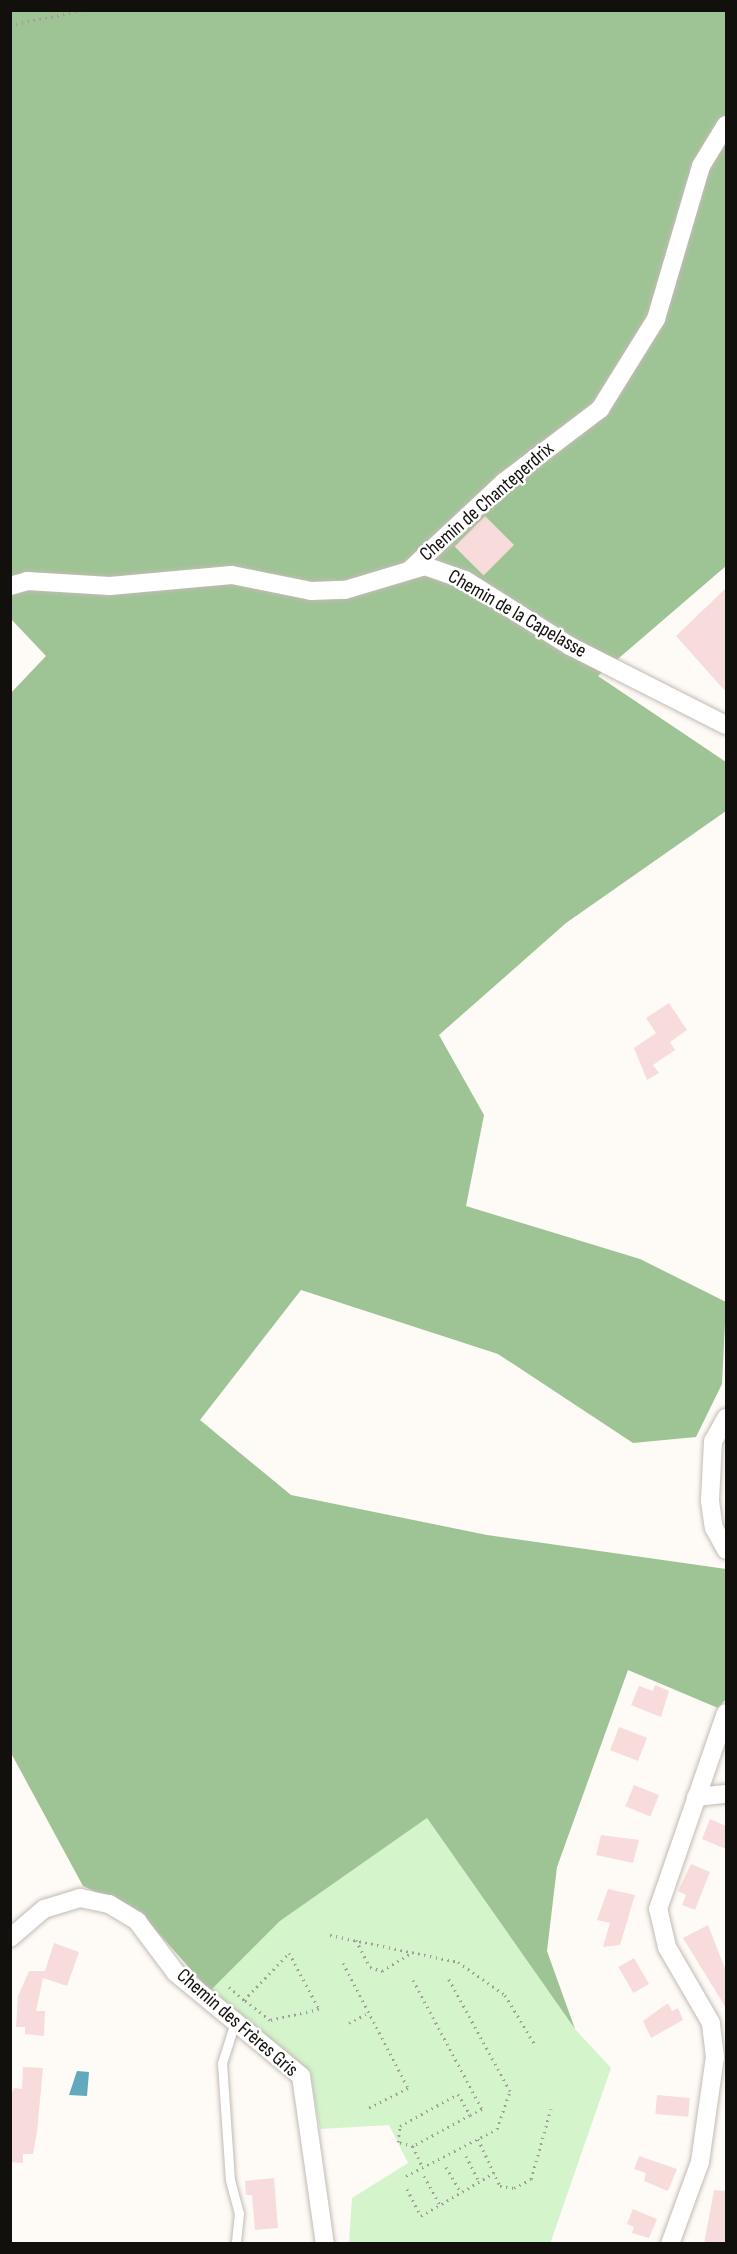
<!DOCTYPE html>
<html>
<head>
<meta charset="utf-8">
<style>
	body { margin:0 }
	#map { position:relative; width:737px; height:2254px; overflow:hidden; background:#fefaf5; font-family:"Sofia Sans Condensed",sans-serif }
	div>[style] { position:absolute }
	.green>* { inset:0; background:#d4f4cc }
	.forest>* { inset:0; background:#9ec495 }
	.water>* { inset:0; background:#63a9be }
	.building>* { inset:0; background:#f8dcdb; transform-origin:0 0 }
	.path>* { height:3px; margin-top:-1.5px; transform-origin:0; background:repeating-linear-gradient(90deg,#a19e9a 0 1.5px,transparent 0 6px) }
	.roads { filter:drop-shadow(0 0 2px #c2bbb4) drop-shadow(0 0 2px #c2bbb4) }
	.lane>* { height:9px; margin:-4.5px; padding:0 4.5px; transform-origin:4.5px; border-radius:4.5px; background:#fff }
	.street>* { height:18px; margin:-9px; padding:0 9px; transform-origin:9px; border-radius:9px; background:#fff }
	span { translate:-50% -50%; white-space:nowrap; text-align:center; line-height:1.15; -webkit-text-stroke:5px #fff; paint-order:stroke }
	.street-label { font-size:20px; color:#12100d }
	.frame { position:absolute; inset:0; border:12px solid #12100d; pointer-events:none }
</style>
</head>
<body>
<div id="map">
	<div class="green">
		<div style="clip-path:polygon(427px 1818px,575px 2029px,611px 2068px,550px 2244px,349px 2243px,352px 2198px,408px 2163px,389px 2125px,320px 2129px,310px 2074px,210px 1991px,280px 1921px)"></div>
	</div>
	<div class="forest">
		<div style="clip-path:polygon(11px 11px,726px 11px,726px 566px,598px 676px,726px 762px,726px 811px,566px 923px,439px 1035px,484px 1115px,466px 1206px,640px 1259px,726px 1302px,722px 1384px,696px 1437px,633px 1443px,498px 1354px,301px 1290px,200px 1420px,291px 1495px,487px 1535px,726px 1569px,726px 1699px,718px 1708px,628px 1670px,557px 1867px,547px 1951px,575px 2029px,427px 1818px,280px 1921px,210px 1991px,152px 1926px,129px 1908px,83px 1886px,11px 1753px,10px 694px,46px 656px,11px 619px)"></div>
	</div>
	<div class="water">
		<div style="clip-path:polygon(77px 2071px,89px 2072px,87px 2096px,69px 2095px)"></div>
	</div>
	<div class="building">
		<div style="left:485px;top:516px;width:41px;height:43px;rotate:45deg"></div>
		<div style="clip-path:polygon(726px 588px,726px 692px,676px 636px)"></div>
		<div style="clip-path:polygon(669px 1003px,687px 1030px,670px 1042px,675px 1050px,653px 1065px,659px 1073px,647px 1080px,634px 1048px,656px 1033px,646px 1018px)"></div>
		<div style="clip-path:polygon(655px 1685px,669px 1691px,661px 1717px,631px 1705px,639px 1686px,653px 1691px)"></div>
		<div style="left:619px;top:1727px;width:30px;height:25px;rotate:21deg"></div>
		<div style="left:634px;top:1785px;width:27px;height:23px;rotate:22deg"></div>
		<div style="clip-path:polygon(710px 1819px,726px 1826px,726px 1849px,702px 1839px)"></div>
		<div style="clip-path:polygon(601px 1835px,639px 1840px,633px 1863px,596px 1855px)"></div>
		<div style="clip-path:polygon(691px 1864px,710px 1872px,695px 1910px,682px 1905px,686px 1895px,678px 1891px)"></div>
		<div style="clip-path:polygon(608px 1889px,635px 1895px,620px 1945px,603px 1947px,610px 1923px,597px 1920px)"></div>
		<div style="clip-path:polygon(708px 1925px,726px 1971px,726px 2008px,683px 1938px)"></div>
		<div style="clip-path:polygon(54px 1943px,79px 1952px,67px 1986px,43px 1978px,36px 2011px,45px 2011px,44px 2036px,25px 2034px,25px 2027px,16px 2027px,18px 1996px,29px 1971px,45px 1971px)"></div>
		<div style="left:634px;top:1958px;width:30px;height:18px;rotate:60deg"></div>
		<div style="clip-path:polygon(668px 2003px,672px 2011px,678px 2008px,683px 2020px,651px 2038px,643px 2021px)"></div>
		<div style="clip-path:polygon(23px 2067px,43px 2068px,37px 2132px,33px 2154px,23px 2154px,23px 2163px,10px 2162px,10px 2097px,14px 2088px,22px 2089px)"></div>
		<div style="left:657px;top:2095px;width:33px;height:19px;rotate:5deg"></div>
		<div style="clip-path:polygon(639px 2156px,677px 2169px,668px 2191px,644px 2181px,646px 2173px,634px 2169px)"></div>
		<div style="clip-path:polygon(274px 2178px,278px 2228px,255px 2230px,252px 2195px,246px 2195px,245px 2181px)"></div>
		<div style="clip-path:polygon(714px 2190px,726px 2191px,726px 2244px,704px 2244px)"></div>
		<div style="clip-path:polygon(633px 2209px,657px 2219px,649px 2238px,632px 2233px,634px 2227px,627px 2224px)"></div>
	</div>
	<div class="path">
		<div style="left:10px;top:25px;width:75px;rotate:-11.6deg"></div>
		<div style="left:330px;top:1935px;width:131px;rotate:11.9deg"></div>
		<div style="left:458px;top:1962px;width:57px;rotate:35.1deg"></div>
		<div style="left:505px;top:1995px;width:56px;rotate:58.9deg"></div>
		<div style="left:356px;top:1940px;width:30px;rotate:63deg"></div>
		<div style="left:370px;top:1967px;width:13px;rotate:18deg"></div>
		<div style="left:382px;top:1971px;width:36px;rotate:-32deg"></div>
		<div style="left:289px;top:1953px;width:64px;rotate:61.8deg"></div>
		<div style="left:319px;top:2009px;width:50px;rotate:167.3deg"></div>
		<div style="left:270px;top:2020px;width:33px;rotate:-142deg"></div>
		<div style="left:244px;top:2000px;width:65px;rotate:-46.2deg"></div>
		<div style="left:343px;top:1963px;width:141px;rotate:62.5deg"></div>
		<div style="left:408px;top:2088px;width:47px;rotate:153.4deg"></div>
		<div style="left:413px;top:1980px;width:146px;rotate:61.9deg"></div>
		<div style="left:482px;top:2109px;width:13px;rotate:153deg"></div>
		<div style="left:229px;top:1987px;width:20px;rotate:41deg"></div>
		<div style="left:349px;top:2023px;width:19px;rotate:-28deg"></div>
		<div style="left:458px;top:2094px;width:24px;rotate:60deg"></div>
		<div style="left:470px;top:2115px;width:65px;rotate:151.5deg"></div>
		<div style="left:413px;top:2146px;width:16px;rotate:-165deg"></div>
		<div style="left:398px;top:2142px;width:16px;rotate:-83deg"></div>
		<div style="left:400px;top:2126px;width:66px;rotate:-28.9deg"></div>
		<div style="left:478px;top:2139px;width:52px;rotate:64.9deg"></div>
		<div style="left:500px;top:2186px;width:14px;rotate:8deg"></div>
		<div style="left:514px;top:2188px;width:19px;rotate:-28deg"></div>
		<div style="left:531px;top:2179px;width:73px;rotate:-74.1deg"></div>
		<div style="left:413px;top:2146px;width:22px;rotate:66deg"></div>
		<div style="left:466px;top:2156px;width:28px;rotate:63deg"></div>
		<div style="left:446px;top:2167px;width:30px;rotate:60deg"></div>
		<div style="left:406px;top:2176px;width:102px;rotate:-27.3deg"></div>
		<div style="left:497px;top:2129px;width:40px;rotate:-71.1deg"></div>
		<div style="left:510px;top:2091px;width:131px;rotate:-118.7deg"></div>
		<div style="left:424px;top:2176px;width:33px;rotate:61deg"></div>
		<div style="left:407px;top:2189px;width:30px;rotate:63deg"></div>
		<div style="left:421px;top:2216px;width:85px;rotate:-30.5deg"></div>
	</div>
	<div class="roads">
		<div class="lane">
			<div style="left:235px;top:2022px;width:43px;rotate:107.6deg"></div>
			<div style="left:222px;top:2063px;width:117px;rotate:86.1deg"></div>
			<div style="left:230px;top:2180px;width:34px;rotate:75deg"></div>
			<div style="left:239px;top:2213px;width:31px;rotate:96deg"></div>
		</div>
		<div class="street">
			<div style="left:412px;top:568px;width:126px;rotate:-43.1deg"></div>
			<div style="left:504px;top:482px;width:121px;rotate:-37.2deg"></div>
			<div style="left:600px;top:409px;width:106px;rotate:-58.1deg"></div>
			<div style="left:656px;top:319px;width:159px;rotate:-73.6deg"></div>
			<div style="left:701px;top:166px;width:48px;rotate:-58.6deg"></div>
			<div style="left:10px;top:586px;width:18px;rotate:-16deg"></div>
			<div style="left:27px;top:581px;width:83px;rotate:3.4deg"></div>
			<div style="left:110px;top:586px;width:122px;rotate:-5.2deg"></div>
			<div style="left:232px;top:575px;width:81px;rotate:11.4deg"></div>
			<div style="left:311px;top:591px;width:34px;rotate:-2deg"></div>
			<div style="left:345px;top:590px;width:84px;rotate:-16.7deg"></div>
			<div style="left:425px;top:566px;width:42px;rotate:19.3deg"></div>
			<div style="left:465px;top:580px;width:124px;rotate:32.2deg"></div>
			<div style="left:570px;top:646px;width:175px;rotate:26.9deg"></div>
			<div style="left:726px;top:1418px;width:26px;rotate:119deg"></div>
			<div style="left:713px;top:1441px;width:60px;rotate:92.9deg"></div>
			<div style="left:710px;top:1501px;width:27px;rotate:82deg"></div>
			<div style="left:714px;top:1528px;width:25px;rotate:61deg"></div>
			<div style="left:696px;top:1797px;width:30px;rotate:-6deg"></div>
			<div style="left:10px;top:1938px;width:45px;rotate:-40.5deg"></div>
			<div style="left:44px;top:1909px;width:38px;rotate:-17deg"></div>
			<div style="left:80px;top:1898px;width:30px;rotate:12deg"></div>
			<div style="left:109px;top:1904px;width:33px;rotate:31deg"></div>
			<div style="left:137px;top:1921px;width:65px;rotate:53.1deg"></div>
			<div style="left:176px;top:1973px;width:162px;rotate:39.5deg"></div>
			<div style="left:301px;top:2076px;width:170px;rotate:81.9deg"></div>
			<div style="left:670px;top:2244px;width:87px;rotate:-69.9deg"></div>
			<div style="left:700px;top:2162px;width:106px;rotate:-81.9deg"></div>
			<div style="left:715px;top:2057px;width:34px;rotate:-97deg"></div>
			<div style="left:711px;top:2023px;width:88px;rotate:-120.1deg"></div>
			<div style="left:667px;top:1947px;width:39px;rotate:-103deg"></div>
			<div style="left:658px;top:1909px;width:207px;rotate:-70.9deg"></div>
		</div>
	</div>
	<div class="street-label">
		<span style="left:487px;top:502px;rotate:-41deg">Chemin de Chanteperdrix</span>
		<span style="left:517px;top:614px;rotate:30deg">Chemin de la Capelasse</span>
		<span style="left:237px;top:2023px;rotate:41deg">Chemin des Frères Gris</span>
	</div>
	<div class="frame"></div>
</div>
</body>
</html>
